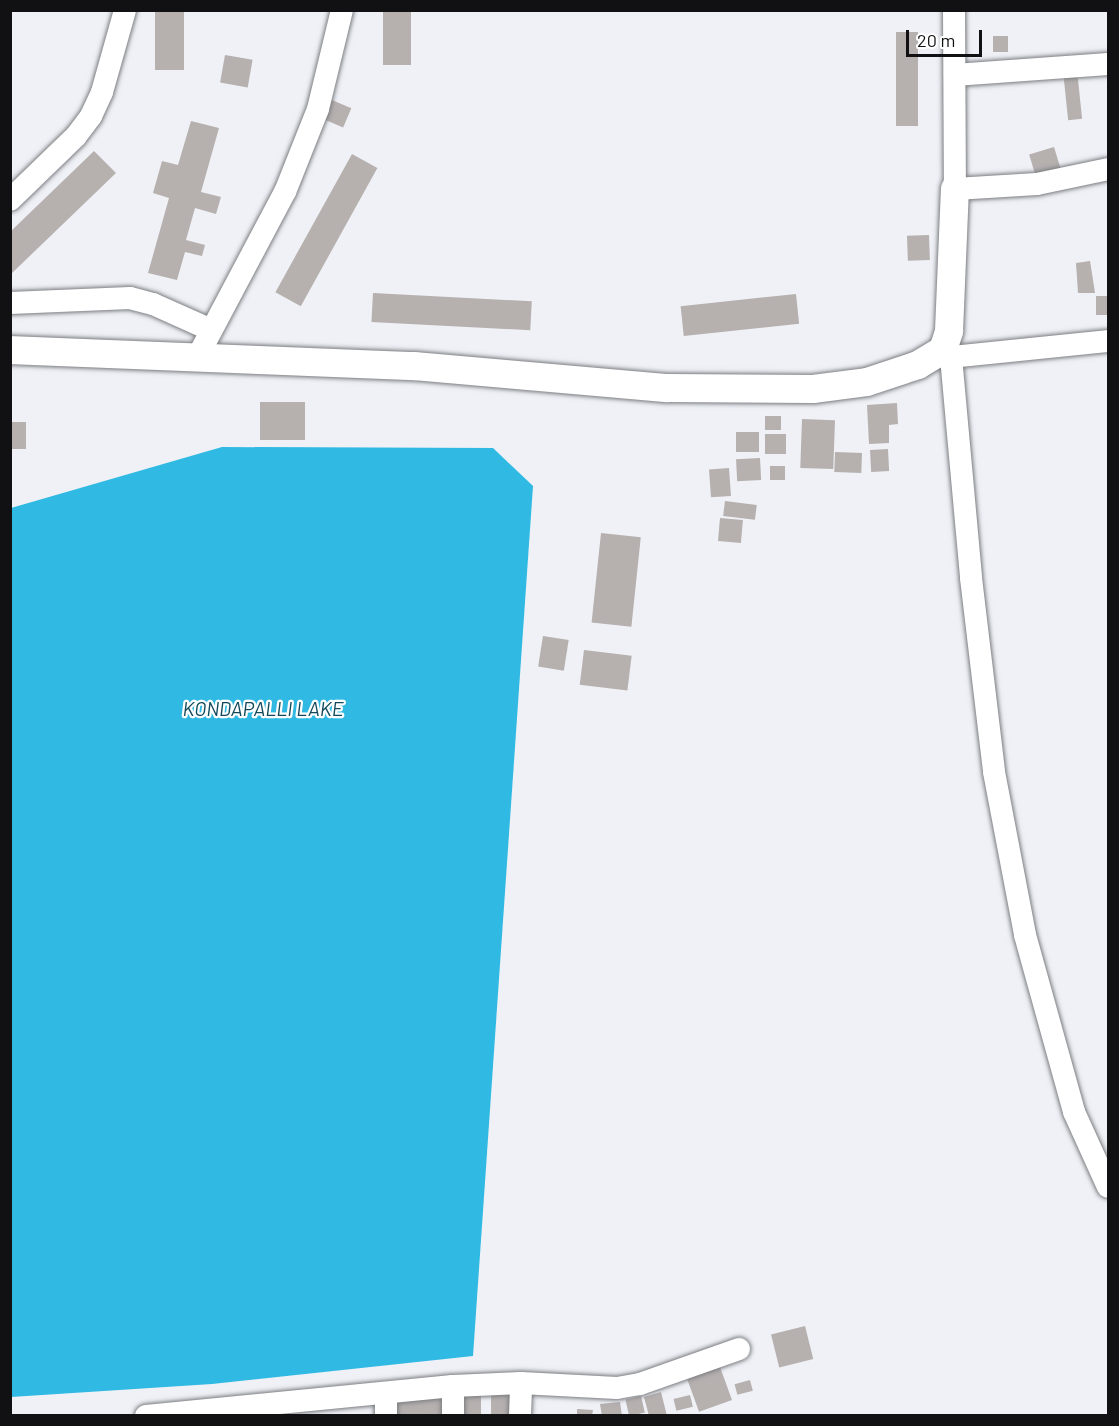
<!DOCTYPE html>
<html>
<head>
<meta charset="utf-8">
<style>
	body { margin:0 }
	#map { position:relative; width:1119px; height:1426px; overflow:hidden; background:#eff1f6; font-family:Barlow,sans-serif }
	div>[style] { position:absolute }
	.water>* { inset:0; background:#2fb9e3 }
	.building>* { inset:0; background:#b6b0af; transform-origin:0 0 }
	.roads { filter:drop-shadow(0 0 2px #7c7e82) drop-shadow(0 0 2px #7c7e82) }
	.minor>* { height:22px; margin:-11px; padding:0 11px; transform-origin:11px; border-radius:11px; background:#fff }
	.tertiary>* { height:28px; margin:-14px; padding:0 14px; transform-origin:14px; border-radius:14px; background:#fff }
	span { translate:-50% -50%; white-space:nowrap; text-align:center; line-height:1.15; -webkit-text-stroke:4.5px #fff; paint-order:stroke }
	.water-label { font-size:20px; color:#12495b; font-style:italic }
	.frame { position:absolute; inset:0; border:12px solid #111113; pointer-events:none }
	.scale { position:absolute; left:906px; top:30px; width:76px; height:27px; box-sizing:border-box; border:3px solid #111113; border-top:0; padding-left:8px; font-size:18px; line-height:21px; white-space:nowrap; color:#111113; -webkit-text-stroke:4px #fff; paint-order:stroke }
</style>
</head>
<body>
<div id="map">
	<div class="water">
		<div style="clip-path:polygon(222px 447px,493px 448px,533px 486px,473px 1356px,212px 1384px,11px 1397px,11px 508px)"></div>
	</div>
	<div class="building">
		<div style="left:155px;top:10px;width:29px;height:60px"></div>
		<div style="left:383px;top:10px;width:28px;height:55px"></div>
		<div style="left:896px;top:32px;width:22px;height:94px"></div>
		<div style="left:993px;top:36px;width:15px;height:16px"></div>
		<div style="left:225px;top:55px;width:28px;height:28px;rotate:10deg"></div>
		<div style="left:1077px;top:70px;width:49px;height:14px;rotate:84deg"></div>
		<div style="left:332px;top:100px;width:21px;height:21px;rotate:23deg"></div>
		<div style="clip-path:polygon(191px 121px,219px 128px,201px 192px,221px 197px,216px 214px,195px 208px,186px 240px,205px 245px,202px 256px,185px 252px,177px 280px,148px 273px,169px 198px,153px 193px,162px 161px,178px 165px)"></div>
		<div style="left:1054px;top:147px;width:24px;height:26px;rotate:73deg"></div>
		<div style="clip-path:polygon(94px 151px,116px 173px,10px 275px,10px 232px)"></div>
		<div style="left:352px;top:154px;width:29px;height:158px;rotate:29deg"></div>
		<div style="left:929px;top:235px;width:25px;height:22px;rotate:88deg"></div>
		<div style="clip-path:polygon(1090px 261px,1095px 293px,1078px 293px,1076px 263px)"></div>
		<div style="left:373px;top:293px;width:159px;height:29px;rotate:3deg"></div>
		<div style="left:796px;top:294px;width:30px;height:116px;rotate:84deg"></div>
		<div style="left:1108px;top:296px;width:19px;height:12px;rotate:90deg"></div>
		<div style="left:260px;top:402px;width:45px;height:38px"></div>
		<div style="clip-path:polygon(897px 403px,898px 424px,889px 425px,889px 443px,869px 444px,867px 405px)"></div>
		<div style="left:765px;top:416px;width:16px;height:14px"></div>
		<div style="left:802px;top:419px;width:33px;height:49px;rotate:2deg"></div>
		<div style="left:10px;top:422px;width:16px;height:27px"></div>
		<div style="left:736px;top:432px;width:23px;height:20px"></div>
		<div style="left:765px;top:434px;width:21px;height:20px"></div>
		<div style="left:888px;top:449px;width:22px;height:18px;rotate:87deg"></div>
		<div style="left:835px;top:452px;width:27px;height:20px;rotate:2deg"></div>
		<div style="left:760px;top:458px;width:22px;height:24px;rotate:87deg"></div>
		<div style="left:770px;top:466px;width:15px;height:14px"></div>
		<div style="left:729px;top:468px;width:28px;height:20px;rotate:86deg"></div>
		<div style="left:725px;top:501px;width:32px;height:15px;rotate:7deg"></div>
		<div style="left:720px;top:518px;width:23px;height:23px;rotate:5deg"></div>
		<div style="left:601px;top:533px;width:40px;height:90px;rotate:6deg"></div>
		<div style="left:543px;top:636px;width:26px;height:31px;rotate:9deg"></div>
		<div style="left:584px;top:650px;width:48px;height:35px;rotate:7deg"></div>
		<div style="left:805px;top:1326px;width:34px;height:35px;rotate:76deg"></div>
		<div style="left:720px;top:1367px;width:35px;height:35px;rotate:70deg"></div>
		<div style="left:750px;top:1380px;width:11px;height:16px;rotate:75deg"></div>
		<div style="clip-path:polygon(661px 1392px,667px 1416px,649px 1416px,644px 1397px)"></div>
		<div style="left:458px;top:1394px;width:23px;height:22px"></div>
		<div style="left:491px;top:1394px;width:23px;height:22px"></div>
		<div style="clip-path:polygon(446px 1395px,447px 1416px,397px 1416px,396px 1398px)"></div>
		<div style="left:690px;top:1395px;width:12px;height:17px;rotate:76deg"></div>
		<div style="left:641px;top:1396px;width:17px;height:16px;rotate:77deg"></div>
		<div style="clip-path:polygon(620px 1402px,622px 1416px,602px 1416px,600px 1404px)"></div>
		<div style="clip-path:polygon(577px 1409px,593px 1410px,592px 1416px,577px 1416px)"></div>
	</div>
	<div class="roads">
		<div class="minor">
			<div style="left:954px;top:10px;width:179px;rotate:89.7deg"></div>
			<div style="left:955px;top:189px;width:82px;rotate:-3.5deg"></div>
			<div style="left:1037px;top:184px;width:73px;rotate:-11.9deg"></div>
			<div style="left:955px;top:75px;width:153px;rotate:-4.1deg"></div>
			<div style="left:10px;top:200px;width:92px;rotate:-44.1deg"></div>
			<div style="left:76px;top:136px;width:25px;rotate:-53deg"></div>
			<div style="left:91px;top:116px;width:26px;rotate:-65deg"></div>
			<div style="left:102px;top:92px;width:85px;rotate:-74.3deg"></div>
			<div style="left:10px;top:303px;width:120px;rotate:-2.4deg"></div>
			<div style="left:130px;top:298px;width:24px;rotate:15deg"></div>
			<div style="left:153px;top:304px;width:64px;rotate:24.1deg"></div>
			<div style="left:943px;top:350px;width:11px;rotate:41deg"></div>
			<div style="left:951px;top:357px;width:222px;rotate:84.8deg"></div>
			<div style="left:971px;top:578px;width:195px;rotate:83.2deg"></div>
			<div style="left:994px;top:772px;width:166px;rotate:79.2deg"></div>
			<div style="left:1025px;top:935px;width:184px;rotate:74.5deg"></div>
			<div style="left:1074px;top:1112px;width:82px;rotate:65.6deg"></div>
			<div style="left:198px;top:356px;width:186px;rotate:-62.1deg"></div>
			<div style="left:285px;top:192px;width:89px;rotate:-68.3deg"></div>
			<div style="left:318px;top:109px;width:102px;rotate:-76.4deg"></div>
			<div style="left:951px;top:357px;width:158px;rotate:-5.8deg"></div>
			<div style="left:146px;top:1416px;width:308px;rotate:-5.6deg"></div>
			<div style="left:453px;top:1386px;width:68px;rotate:-2.5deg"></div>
			<div style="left:521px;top:1383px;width:96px;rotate:3deg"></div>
			<div style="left:617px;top:1388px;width:23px;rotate:-10deg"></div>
			<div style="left:640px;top:1384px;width:105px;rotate:-19.5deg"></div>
			<div style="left:386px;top:1416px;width:23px;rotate:-90deg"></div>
			<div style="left:453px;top:1416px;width:30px;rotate:-90deg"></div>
			<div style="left:520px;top:1416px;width:33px;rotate:-88deg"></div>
		</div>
		<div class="tertiary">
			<div style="left:10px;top:350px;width:404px;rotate:2.3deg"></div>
			<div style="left:414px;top:366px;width:255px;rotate:5deg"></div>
			<div style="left:668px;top:388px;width:145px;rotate:0.4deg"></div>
			<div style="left:813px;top:389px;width:54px;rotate:-7.4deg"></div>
			<div style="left:867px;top:382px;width:54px;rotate:-18.4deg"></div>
			<div style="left:918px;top:365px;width:29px;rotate:-31deg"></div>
			<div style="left:943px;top:350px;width:20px;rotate:-72deg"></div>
			<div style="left:949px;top:331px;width:142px;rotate:-87.6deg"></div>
		</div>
	</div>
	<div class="water-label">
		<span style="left:263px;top:708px">KONDAPALLI LAKE</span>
	</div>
	<div class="frame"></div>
	<div class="scale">20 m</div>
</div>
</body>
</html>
